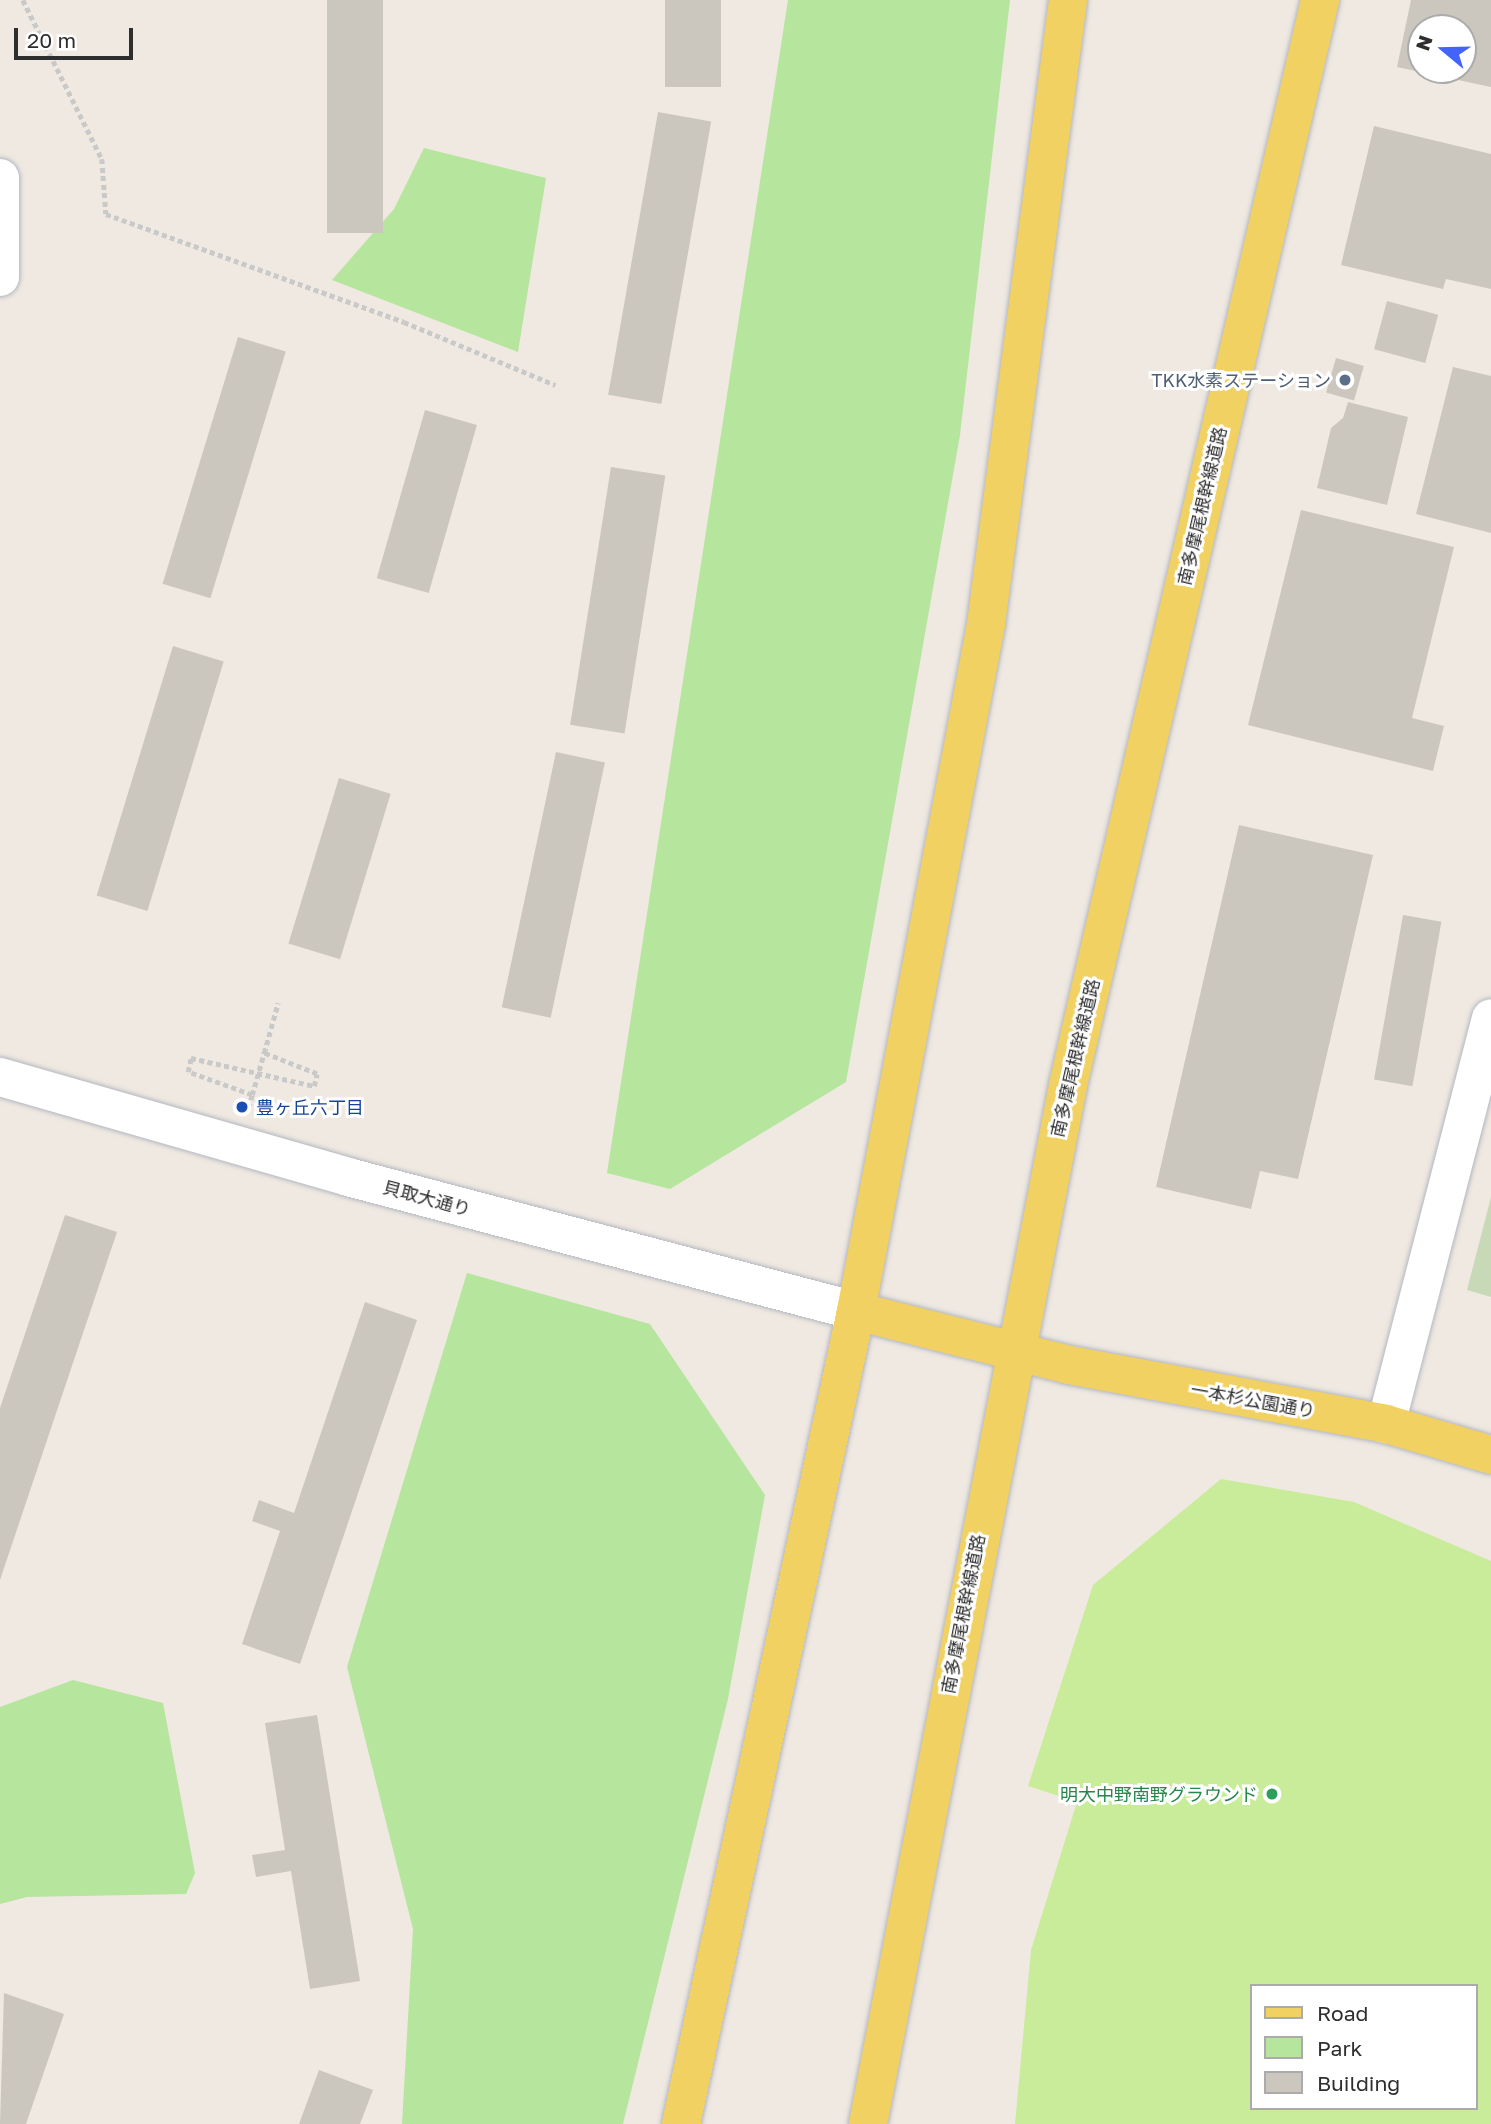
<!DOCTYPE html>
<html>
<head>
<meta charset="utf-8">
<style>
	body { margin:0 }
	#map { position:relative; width:1491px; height:2124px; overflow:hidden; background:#efe9e1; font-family:"Golos Text","Noto Sans JP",sans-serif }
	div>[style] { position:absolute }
	.green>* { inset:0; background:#b6e59e }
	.cemetery>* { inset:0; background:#c8d9b8 }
	.pitch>* { inset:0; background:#c9ec9a }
	.building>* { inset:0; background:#cbc7bf; transform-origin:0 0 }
	.path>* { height:4.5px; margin-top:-2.25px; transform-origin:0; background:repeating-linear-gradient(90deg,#c9c9c9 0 5px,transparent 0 8.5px) }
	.roads { filter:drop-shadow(0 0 2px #b4b7c1) drop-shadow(0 0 2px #b4b7c1) }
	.minor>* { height:38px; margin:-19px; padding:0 19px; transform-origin:19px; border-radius:19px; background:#fff }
	.major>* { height:38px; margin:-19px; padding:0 19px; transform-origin:19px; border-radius:19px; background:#f2d163 }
	.dots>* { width:19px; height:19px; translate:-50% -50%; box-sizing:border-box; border:4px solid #fff; border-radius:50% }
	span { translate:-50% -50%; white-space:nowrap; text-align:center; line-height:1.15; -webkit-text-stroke:6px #fff; paint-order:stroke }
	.service-label { font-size:18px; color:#4e5e75 }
	.right { translate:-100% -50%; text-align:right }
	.street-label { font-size:18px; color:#2e2e2e }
	.transit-label { font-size:18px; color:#164399 }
	.left { translate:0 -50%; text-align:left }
	.leisure-label { font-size:18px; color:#27864d }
	.legend { position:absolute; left:1250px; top:1984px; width:228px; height:126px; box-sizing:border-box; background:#fff; border:2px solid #ababab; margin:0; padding:9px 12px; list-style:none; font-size:21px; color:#2e2e2e }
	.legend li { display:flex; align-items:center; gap:14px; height:35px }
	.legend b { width:35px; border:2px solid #ababab }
	.north { position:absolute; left:1407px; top:14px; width:70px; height:70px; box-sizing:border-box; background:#fff; border:2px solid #ababab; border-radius:50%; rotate:289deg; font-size:19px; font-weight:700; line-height:28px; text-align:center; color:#2e2e2e }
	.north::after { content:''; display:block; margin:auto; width:24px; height:32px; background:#4264fb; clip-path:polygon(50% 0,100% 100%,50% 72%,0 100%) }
	.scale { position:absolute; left:14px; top:28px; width:119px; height:32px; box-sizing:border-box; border:4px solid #2e2e2e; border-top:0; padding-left:9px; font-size:21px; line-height:24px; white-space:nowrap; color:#2e2e2e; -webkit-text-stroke:5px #fff; paint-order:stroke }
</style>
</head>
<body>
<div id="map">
	<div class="green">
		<div style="clip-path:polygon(788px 0,1010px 0,960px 435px,846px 1082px,670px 1189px,607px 1173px)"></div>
		<div style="clip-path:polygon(424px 148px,546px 178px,518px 352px,332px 280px,394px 209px)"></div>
		<div style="clip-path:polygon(467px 1273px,650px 1324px,765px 1495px,728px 1699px,623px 2124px,402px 2124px,413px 1929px,347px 1667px)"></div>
		<div style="clip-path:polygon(73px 1680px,163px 1703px,195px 1873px,186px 1894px,27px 1897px,0 1904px,0 1707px)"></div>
	</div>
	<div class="cemetery">
		<div style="clip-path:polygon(1491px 1197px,1491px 1297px,1467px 1290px)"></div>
	</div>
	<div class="pitch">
		<div style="clip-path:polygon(evenodd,1221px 1479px,1354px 1502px,1491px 1561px,1491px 2124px,1015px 2124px,1031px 1950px,1077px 1802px,1028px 1786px,1093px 1585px,1221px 1479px,1251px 1986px,1475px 1986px,1475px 2108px,1251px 2108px,1251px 1986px)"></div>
	</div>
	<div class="building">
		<div style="left:327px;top:0;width:56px;height:233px"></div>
		<div style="left:665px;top:0;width:56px;height:87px"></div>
		<div style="clip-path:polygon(evenodd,1411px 0,1491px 0,1491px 87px,1397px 67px,1411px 0,1421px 28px,1463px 28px,1463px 70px,1421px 70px,1421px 28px)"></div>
		<div style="left:658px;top:112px;width:54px;height:287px;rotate:10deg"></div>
		<div style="clip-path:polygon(1374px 126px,1491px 154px,1491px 289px,1446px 279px,1443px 289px,1341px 265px)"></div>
		<div style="left:1387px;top:301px;width:53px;height:50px;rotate:15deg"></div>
		<div style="left:238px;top:337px;width:50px;height:258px;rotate:17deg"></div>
		<div style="left:1336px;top:358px;width:29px;height:36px;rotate:16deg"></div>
		<div style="clip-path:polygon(1453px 367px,1491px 376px,1491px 533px,1416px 514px)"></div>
		<div style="clip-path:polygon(1348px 402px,1408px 417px,1387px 505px,1317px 488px,1331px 428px,1343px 418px)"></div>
		<div style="left:425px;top:410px;width:54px;height:175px;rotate:16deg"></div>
		<div style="left:611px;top:467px;width:55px;height:261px;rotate:9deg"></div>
		<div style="clip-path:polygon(1301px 510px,1454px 547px,1412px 718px,1444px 726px,1433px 771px,1248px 725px)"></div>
		<div style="left:173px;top:646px;width:53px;height:261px;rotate:17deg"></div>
		<div style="left:556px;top:752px;width:50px;height:261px;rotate:12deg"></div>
		<div style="left:339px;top:778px;width:54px;height:173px;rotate:17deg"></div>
		<div style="clip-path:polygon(1239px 825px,1373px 855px,1298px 1179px,1260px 1171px,1251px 1209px,1156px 1187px)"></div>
		<div style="left:1403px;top:915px;width:39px;height:167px;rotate:10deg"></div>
		<div style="clip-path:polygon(65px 1215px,117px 1232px,0 1580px,0 1408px)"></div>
		<div style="clip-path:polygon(365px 1302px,417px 1320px,300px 1664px,242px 1644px,280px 1531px,252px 1521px,259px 1500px,294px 1513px)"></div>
		<div style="clip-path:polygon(317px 1715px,360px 1981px,310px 1989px,291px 1871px,256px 1877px,252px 1855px,285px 1850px,265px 1723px)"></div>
		<div style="clip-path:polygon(4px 1993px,64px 2014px,26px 2124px,0 2124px)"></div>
		<div style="clip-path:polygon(319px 2070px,373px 2090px,360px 2124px,299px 2124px)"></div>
	</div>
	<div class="path">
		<div style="left:23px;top:0;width:178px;rotate:63.6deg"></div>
		<div style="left:102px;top:159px;width:55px;rotate:85.8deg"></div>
		<div style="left:106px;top:214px;width:317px;rotate:19.9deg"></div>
		<div style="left:404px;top:322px;width:164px;rotate:22.6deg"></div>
		<div style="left:252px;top:1095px;width:44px;rotate:-74.1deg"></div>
		<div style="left:248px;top:1108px;width:14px;rotate:-73deg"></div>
		<div style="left:252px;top:1095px;width:68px;rotate:-160.2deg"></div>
		<div style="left:188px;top:1072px;width:14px;rotate:-78deg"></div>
		<div style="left:191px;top:1058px;width:126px;rotate:12.8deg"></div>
		<div style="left:314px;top:1086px;width:12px;rotate:-76deg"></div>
		<div style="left:317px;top:1074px;width:57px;rotate:-158.4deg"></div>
		<div style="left:264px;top:1053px;width:52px;rotate:-74.4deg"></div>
	</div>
	<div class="roads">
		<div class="minor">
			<div style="left:0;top:178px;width:99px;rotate:90deg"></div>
			<div style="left:0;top:1077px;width:362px;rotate:16deg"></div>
			<div style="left:348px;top:1177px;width:525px;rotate:14.78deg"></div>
			<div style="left:1386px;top:1424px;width:419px;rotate:-75.5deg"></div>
		</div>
		<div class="major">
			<div style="left:856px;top:1311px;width:220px;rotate:14.2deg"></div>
			<div style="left:1069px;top:1365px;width:322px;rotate:10.5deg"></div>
			<div style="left:1386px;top:1424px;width:109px;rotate:16.4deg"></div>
			<div style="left:681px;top:2124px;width:832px;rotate:-77.85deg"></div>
			<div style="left:856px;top:1311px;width:699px;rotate:-79.28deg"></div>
			<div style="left:986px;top:624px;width:629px;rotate:-82.51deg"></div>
			<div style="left:868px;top:2124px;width:1058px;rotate:-79.1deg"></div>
			<div style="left:1068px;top:1085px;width:1114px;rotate:-76.92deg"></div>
		</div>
	</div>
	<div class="dots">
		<div style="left:1345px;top:380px;background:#5c6f8a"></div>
		<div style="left:242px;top:1107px;background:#1a4fb4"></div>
		<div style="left:1272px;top:1794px;background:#2e9e5b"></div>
	</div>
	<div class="service-label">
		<span class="right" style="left:1331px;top:380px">TKK水素ステーション</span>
	</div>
	<div class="street-label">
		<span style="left:1202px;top:506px;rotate:-77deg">南多摩尾根幹線道路</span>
		<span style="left:1075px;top:1058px;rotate:-77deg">南多摩尾根幹線道路</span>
		<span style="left:427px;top:1198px;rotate:15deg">貝取大通り</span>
		<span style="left:1253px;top:1400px;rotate:10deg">一本杉公園通り</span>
		<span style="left:963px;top:1614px;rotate:-79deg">南多摩尾根幹線道路</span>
	</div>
	<div class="transit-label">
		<span class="left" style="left:256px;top:1107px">豊ヶ丘六丁目</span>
	</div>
	<div class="leisure-label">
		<span class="right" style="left:1258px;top:1794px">明大中野南野グラウンド</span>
	</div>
	<ul class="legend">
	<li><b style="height:9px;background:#f2d163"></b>Road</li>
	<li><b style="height:19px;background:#b6e59e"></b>Park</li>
	<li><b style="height:19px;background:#cbc7bf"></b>Building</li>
	</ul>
	<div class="north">N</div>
	<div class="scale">20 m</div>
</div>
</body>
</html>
